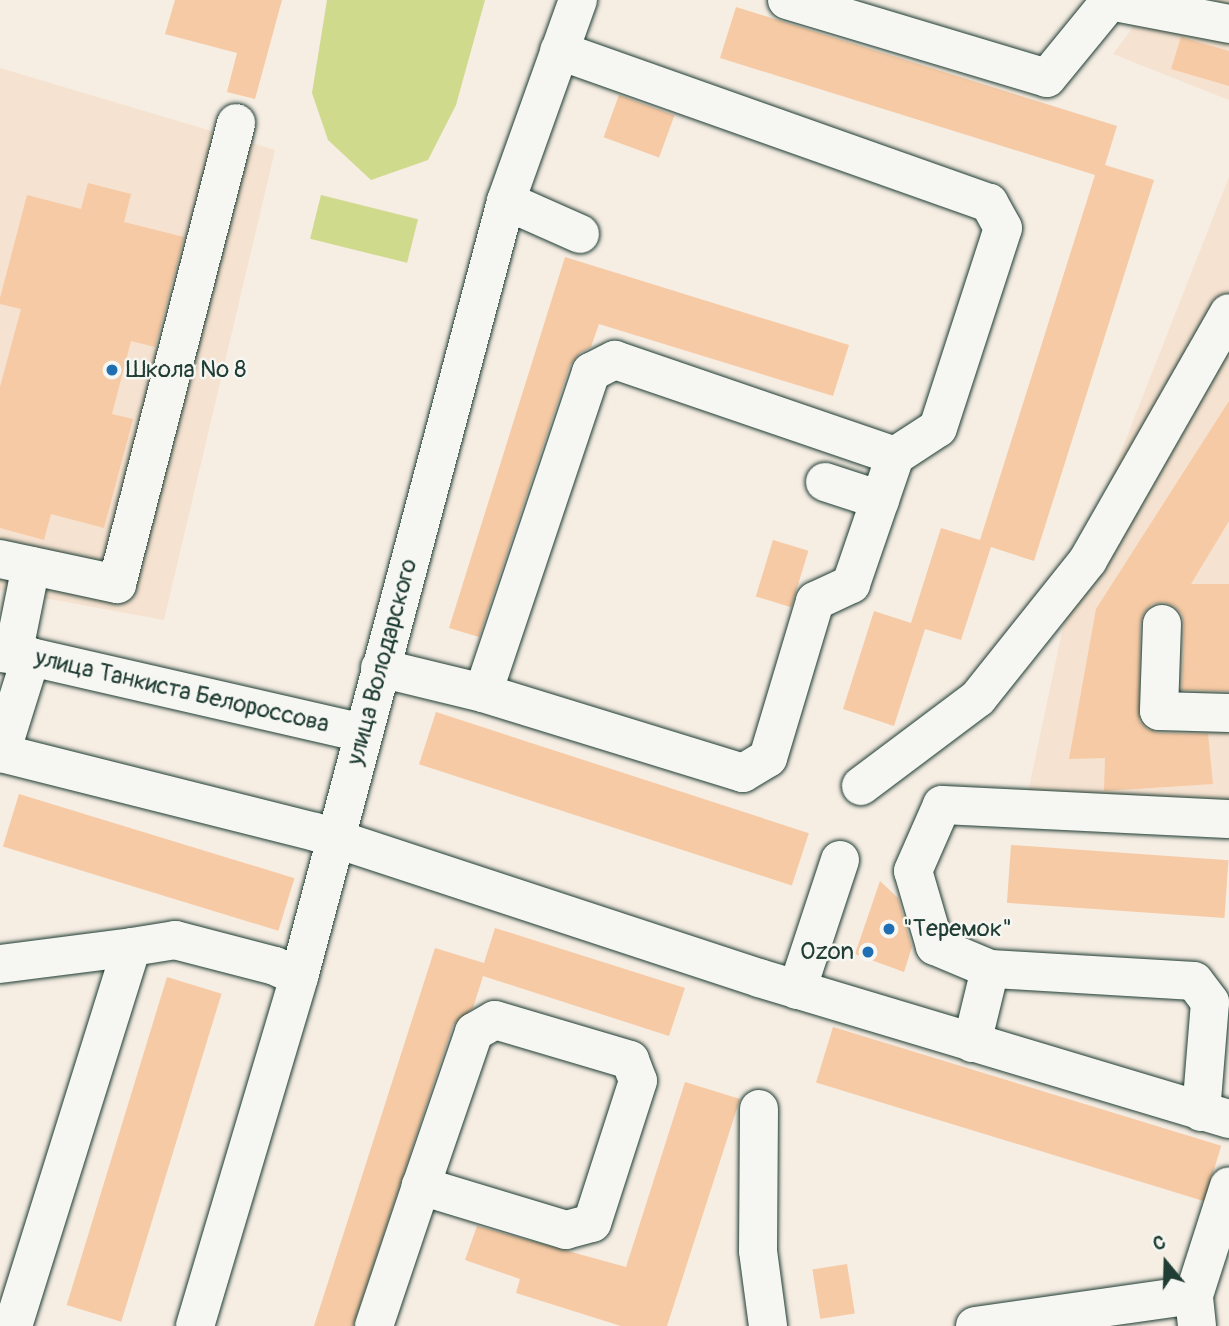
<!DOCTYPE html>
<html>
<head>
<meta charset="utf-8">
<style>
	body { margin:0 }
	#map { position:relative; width:1229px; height:1326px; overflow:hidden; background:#f6ede3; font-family:Pangolin,sans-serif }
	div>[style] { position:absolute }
	.built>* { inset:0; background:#f6e2d0 }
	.green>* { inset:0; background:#cfda8d; transform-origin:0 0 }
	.building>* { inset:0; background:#f6caa5; transform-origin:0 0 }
	.roads { filter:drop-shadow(0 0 2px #1f3d34) drop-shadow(0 0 2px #1f3d34) }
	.minor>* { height:38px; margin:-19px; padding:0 19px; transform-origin:19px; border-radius:19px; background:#f6f6f2 }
	.dots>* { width:19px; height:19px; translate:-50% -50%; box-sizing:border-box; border:4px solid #f6f6f2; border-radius:50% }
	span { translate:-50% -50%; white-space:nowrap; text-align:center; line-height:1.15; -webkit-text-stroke:5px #f6f6f2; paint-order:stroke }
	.poi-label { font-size:24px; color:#1f3d34 }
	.left { translate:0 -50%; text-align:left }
	.right { translate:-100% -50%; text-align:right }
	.street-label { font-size:24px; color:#1f3d34 }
	.north { position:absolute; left:1131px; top:1228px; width:70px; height:70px; -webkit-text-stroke:5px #f6f6f2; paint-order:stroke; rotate:341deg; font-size:19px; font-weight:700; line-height:28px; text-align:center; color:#1f3d34 }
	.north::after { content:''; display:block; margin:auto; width:24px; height:32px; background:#1f3d34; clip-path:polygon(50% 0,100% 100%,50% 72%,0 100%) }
</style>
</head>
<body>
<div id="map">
	<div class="built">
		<div style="clip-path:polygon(1153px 0,1229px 0,1229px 100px,1113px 54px)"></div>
		<div style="clip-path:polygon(0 68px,275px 150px,164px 620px,0 590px)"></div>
		<div style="clip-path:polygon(1229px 177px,1229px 819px,1024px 811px,1076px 566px)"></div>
	</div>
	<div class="green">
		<div style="clip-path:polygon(327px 0,485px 0,456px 105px,428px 160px,371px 180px,328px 140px,312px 93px)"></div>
		<div style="left:321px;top:195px;width:100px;height:45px;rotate:14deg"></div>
	</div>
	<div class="building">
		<div style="clip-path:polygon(175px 0,282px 0,255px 99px,227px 92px,237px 53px,165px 34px)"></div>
		<div style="clip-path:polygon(736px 7px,1117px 126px,1105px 165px,1154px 180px,1034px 561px,991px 547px,961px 640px,925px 629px,894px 726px,843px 709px,874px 611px,911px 623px,941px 528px,980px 540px,1095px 175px,720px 58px)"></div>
		<div style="clip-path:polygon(1181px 37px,1229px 51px,1229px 86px,1171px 69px)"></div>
		<div style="left:619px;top:95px;width:59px;height:45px;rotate:20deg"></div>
		<div style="clip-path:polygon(88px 183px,131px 194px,124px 222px,184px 237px,155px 347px,131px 341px,112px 414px,133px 419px,104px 528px,51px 514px,44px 540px,0 528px,0 387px,21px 309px,0 304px,0 298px,27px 195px,81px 209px)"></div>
		<div style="clip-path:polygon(565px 257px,849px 345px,833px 396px,599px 324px,591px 347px,580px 353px,570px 365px,479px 637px,449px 628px)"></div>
		<div style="clip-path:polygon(1229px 401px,1229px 521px,1191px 584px,1229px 584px,1229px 691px,1182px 690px,1184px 625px,1182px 614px,1174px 606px,1163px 602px,1152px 604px,1144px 612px,1140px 623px,1139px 721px,1147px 729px,1158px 733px,1208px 734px,1213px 784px,1104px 791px,1105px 758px,1069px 759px,1096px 609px)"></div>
		<div style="left:773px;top:540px;width:37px;height:59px;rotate:17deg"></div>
		<div style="left:436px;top:712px;width:392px;height:55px;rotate:18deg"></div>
		<div style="left:19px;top:794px;width:288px;height:55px;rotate:17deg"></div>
		<div style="left:1011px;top:845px;width:218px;height:58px;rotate:4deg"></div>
		<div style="clip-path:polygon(880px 881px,898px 898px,912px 947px,904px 972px,855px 954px)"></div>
		<div style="clip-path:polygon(495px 928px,685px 988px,669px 1036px,483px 976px,473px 1008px,453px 1025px,353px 1326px,314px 1326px,435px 948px,484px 963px)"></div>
		<div style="left:167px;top:977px;width:57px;height:343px;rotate:17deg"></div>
		<div style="left:833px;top:1027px;width:406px;height:58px;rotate:17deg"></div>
		<div style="clip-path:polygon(685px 1082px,740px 1099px,667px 1326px,621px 1326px,516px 1293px,520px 1279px,465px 1260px,477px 1226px,626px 1267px)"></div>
		<div style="left:847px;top:1264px;width:50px;height:35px;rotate:81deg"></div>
	</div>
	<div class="roads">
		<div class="minor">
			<div style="left:787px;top:0;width:271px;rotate:16.7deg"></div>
			<div style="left:1047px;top:78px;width:99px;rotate:-50.7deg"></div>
			<div style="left:1110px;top:1px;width:121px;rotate:10.9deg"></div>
			<div style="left:506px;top:201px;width:81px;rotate:24deg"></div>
			<div style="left:825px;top:482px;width:58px;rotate:18.1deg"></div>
			<div style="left:0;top:559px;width:120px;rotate:12.1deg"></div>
			<div style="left:117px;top:584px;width:476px;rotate:-75.5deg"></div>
			<div style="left:1162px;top:624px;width:87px;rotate:92deg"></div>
			<div style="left:1159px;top:711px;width:70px;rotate:1.6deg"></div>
			<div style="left:0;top:653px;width:31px;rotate:7deg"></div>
			<div style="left:31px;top:657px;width:341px;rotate:12.9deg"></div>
			<div style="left:13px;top:655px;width:91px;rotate:-78.6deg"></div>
			<div style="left:31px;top:657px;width:101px;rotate:107.4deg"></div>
			<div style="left:1px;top:753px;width:324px;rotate:14.1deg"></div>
			<div style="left:315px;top:832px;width:467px;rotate:18.2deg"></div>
			<div style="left:759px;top:978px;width:491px;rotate:16.7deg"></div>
			<div style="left:380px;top:668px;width:106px;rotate:13.6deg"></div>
			<div style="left:483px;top:693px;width:339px;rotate:-71.4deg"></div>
			<div style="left:591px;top:372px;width:27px;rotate:-27deg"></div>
			<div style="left:615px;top:360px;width:296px;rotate:18.9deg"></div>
			<div style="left:895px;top:456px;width:51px;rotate:-33.1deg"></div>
			<div style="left:938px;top:428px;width:210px;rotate:-72deg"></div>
			<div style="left:1003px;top:228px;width:29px;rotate:-119deg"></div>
			<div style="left:989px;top:203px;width:456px;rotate:-160.5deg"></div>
			<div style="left:483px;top:693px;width:272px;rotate:17.1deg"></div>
			<div style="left:743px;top:773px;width:29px;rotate:-31deg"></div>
			<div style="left:768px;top:758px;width:164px;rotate:-73.3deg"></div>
			<div style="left:815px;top:601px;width:40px;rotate:-25deg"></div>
			<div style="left:851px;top:584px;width:135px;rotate:-71deg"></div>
			<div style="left:861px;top:786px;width:146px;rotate:-36.9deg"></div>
			<div style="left:978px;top:698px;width:176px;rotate:-51.4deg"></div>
			<div style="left:1088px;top:560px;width:284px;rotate:-60.3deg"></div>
			<div style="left:0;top:964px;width:133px;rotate:-7.3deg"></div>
			<div style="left:797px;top:990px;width:137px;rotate:-71.7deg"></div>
			<div style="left:972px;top:1043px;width:76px;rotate:-76.3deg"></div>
			<div style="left:759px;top:1109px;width:142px;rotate:90.4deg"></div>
			<div style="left:758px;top:1251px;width:76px;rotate:82.4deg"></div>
			<div style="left:1201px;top:1112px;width:110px;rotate:-85.3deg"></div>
			<div style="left:1210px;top:1002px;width:26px;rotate:-127deg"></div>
			<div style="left:1194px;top:981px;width:204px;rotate:-176.6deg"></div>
			<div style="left:990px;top:969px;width:60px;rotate:-157.3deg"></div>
			<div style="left:935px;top:946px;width:78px;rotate:-106.3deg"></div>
			<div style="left:913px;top:871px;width:72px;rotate:-66.3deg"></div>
			<div style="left:942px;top:805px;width:287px;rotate:2.8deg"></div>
			<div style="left:13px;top:1326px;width:397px;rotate:-72.6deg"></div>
			<div style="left:132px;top:947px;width:44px;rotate:-9.2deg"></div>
			<div style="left:175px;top:940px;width:103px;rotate:14.6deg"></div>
			<div style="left:275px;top:966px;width:26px;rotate:25deg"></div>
			<div style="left:195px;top:1326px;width:364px;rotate:-73.4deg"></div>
			<div style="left:299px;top:977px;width:803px;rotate:-75.06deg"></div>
			<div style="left:506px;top:201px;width:214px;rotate:-70.3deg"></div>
			<div style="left:374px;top:1326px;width:148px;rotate:-71.4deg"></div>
			<div style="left:421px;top:1186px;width:163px;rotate:-71deg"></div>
			<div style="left:474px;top:1032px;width:24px;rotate:-30deg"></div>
			<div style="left:495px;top:1020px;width:141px;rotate:16.5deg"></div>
			<div style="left:630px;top:1060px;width:22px;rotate:69deg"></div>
			<div style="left:638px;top:1081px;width:149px;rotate:107.9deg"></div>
			<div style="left:592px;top:1223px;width:27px;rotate:165deg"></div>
			<div style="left:566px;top:1230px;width:152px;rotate:-163.1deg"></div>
			<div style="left:975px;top:1326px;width:221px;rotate:-8.1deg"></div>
			<div style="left:1197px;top:1326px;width:31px;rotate:-96deg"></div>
			<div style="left:1194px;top:1295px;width:114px;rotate:-72.2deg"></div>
		</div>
	</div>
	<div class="dots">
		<div style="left:112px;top:370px;background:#1f6fb2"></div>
		<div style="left:889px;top:929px;background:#1f6fb2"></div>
		<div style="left:868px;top:952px;background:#1f6fb2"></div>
	</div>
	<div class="poi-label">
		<span class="left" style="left:126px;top:370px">Школа № 8</span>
		<span class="left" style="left:903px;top:929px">"Теремок"</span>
		<span class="right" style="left:854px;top:952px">Ozon</span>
	</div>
	<div class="street-label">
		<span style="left:382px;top:662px;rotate:-75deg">улица Володарского</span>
		<span style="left:182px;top:691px;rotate:13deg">улица Танкиста Белороссова</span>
	</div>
	<div class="north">С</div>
</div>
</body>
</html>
